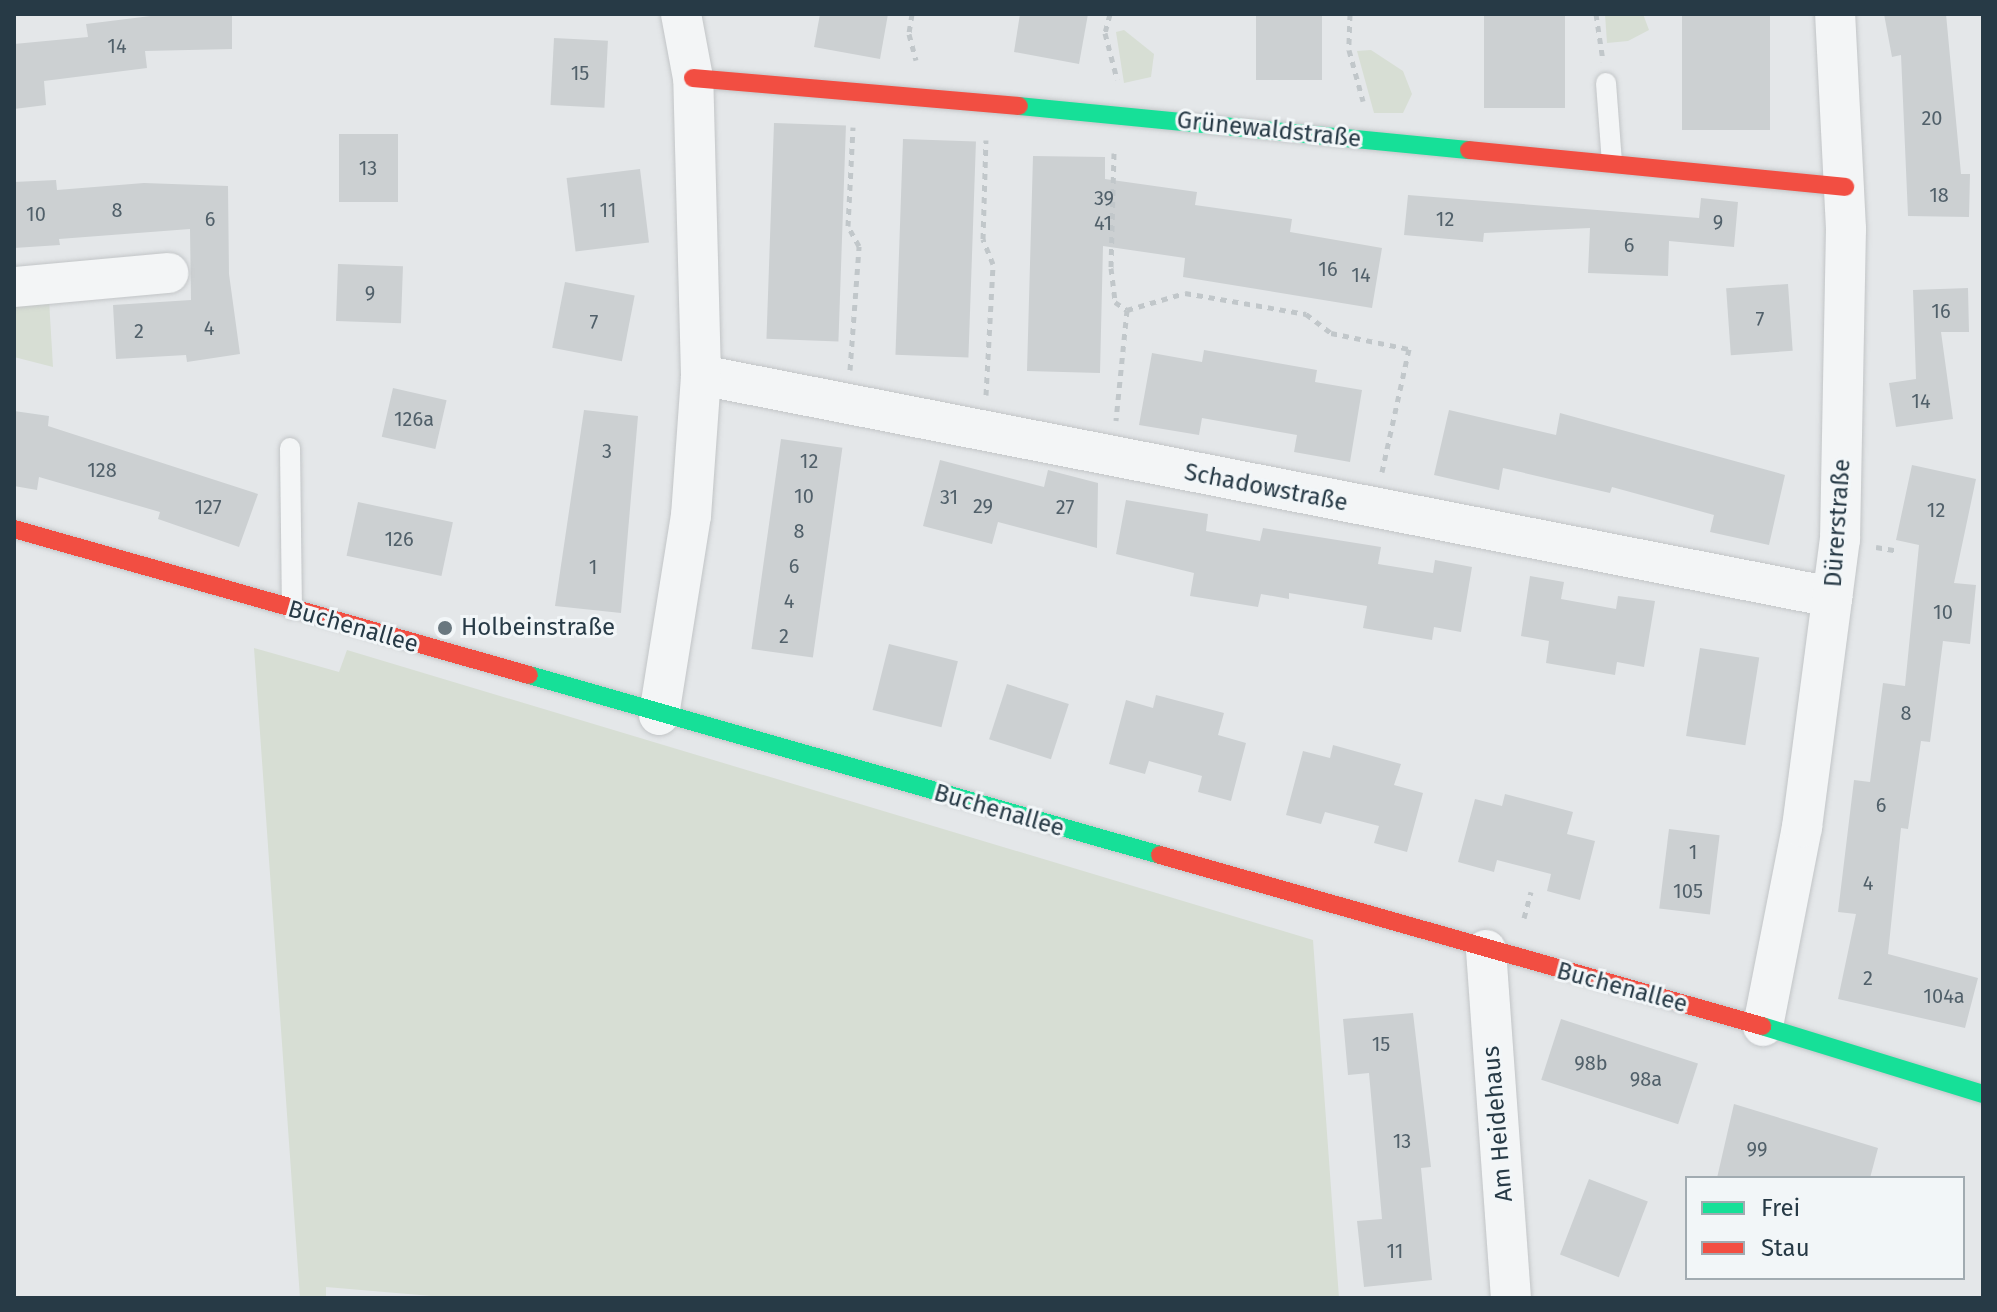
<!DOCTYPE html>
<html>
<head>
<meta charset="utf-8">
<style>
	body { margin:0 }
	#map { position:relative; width:1997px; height:1312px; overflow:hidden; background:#e4e7e9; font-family:"Fira Sans",sans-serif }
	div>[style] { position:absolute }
	.green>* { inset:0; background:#d7ded4 }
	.building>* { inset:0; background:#ccd0d2; transform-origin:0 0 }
	.path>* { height:5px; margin-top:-2.5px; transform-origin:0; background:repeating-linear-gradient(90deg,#c1c7ca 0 6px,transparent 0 12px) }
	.roads { filter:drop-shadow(0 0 2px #c2c5c7) drop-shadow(0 0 2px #c2c5c7) }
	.lane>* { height:20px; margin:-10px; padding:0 10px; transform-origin:10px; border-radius:10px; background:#f3f5f6 }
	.street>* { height:40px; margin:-20px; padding:0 20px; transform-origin:20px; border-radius:20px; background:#f3f5f6 }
	.fast>* { height:18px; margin:-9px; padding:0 9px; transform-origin:9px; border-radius:9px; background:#16e098 }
	.jam>* { height:18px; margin:-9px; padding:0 9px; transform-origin:9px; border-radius:9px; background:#f24e42 }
	.dots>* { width:22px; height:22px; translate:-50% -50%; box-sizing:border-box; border:4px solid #f2f6f8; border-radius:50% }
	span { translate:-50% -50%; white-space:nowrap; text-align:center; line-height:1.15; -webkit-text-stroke:6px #f2f6f8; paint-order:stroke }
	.number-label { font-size:20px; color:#51606a }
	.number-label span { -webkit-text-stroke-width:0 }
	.street-label { font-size:24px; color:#273a46 }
	.poi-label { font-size:24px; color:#273a46 }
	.left { translate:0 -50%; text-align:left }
	.frame { position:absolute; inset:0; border:16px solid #273a46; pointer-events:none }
	.legend { position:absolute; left:1685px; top:1176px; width:280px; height:104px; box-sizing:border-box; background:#f2f6f8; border:2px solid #a1abb1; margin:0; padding:10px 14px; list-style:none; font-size:24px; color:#273a46 }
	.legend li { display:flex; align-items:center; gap:16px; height:40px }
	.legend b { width:40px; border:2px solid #a1abb1 }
</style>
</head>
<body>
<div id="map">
	<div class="green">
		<div style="clip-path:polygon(1605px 14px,1643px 14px,1649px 30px,1628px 41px,1607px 43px)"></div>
		<div style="clip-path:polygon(1124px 30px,1154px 54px,1151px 77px,1124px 83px,1116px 32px)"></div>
		<div style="clip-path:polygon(1371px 50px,1403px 71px,1412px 94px,1403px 113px,1374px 113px,1357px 51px)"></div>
		<div style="clip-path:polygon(49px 300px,53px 367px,14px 357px,14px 302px)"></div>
		<div style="clip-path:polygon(254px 648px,339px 672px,347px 650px,1313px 940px,1339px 1298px,455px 1298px,326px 1287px,326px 1298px,300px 1298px)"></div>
	</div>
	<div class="building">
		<div style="clip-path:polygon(167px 14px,232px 14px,232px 49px,145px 51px,147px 68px,44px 81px,46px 105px,14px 109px,14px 44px,88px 37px,86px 24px)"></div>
		<div style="clip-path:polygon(820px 14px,888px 14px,880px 59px,814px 47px)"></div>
		<div style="clip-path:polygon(1020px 14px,1088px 14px,1079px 64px,1014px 52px)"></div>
		<div style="left:1256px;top:14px;width:66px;height:66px"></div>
		<div style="left:1484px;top:14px;width:81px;height:94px"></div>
		<div style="left:1682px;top:14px;width:88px;height:116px"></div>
		<div style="clip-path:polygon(1884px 14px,1946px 14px,1961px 174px,1970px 174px,1969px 217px,1908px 216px,1901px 55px,1892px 57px)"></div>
		<div style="left:554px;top:38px;width:54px;height:67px;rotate:3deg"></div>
		<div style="left:774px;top:123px;width:72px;height:216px;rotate:2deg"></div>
		<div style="left:339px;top:134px;width:59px;height:68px"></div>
		<div style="left:903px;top:139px;width:73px;height:216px;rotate:2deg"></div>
		<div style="clip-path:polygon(1033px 156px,1105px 157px,1105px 179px,1197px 192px,1195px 205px,1292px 219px,1290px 232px,1382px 248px,1372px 308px,1183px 277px,1185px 258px,1103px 246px,1100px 373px,1027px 371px)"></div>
		<div style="left:640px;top:169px;width:74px;height:74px;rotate:83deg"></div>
		<div style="clip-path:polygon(56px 180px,57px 190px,144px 183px,228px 186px,229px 274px,240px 354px,187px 362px,186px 355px,116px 359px,113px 305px,191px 300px,190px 229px,59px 239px,60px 245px,14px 248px,14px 182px)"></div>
		<div style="clip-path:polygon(1408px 195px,1699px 218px,1701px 198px,1738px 202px,1734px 247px,1669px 241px,1668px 276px,1588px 273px,1590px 228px,1484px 233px,1483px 242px,1404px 235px)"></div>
		<div style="left:338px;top:264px;width:65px;height:57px;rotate:2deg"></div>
		<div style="left:565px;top:282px;width:71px;height:67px;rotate:11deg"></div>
		<div style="left:1788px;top:284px;width:67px;height:62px;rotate:86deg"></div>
		<div style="clip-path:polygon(1968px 288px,1969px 332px,1941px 332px,1953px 419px,1896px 427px,1889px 383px,1916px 379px,1913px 290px)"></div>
		<div style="clip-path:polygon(1204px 350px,1317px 370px,1315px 382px,1362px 390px,1350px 462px,1294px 452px,1297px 435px,1258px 428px,1202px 418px,1199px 435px,1139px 425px,1152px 353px,1202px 362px)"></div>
		<div style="left:393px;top:388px;width:55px;height:50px;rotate:13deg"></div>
		<div style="clip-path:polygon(584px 410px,638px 416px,621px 613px,555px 606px)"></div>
		<div style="clip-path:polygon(1449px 410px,1556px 435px,1560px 413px,1785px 475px,1769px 545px,1710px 532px,1714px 515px,1612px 487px,1610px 493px,1503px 468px,1499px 490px,1434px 475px)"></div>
		<div style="clip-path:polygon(14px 411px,49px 416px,48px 426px,258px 494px,239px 547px,158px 519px,160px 512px,39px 477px,37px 490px,14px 486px)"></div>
		<div style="left:781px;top:439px;width:62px;height:212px;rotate:8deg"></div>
		<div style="clip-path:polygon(940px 460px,1044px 487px,1048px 470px,1098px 483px,1097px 548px,998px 522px,992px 544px,923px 526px)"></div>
		<div style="clip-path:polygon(1912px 465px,1976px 479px,1954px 583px,1976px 585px,1970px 644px,1943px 641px,1930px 742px,1921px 741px,1908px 829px,1901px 828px,1888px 954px,1978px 978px,1965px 1028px,1838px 999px,1856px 914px,1838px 912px,1854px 780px,1870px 782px,1883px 683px,1905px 686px,1919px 545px,1896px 540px)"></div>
		<div style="clip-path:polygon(1126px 500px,1208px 514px,1206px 531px,1260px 541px,1263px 528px,1381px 547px,1378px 564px,1433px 573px,1435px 560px,1472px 567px,1461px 632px,1434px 627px,1432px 640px,1363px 628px,1367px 606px,1289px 593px,1289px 599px,1261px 594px,1258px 607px,1190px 596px,1194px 573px,1116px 554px)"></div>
		<div style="left:358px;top:502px;width:97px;height:55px;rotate:12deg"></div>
		<div style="clip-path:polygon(1530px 576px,1564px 582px,1561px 599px,1616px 609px,1618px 596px,1655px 601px,1644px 667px,1617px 662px,1615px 675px,1546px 663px,1549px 641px,1521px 636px)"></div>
		<div style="left:889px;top:644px;width:71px;height:68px;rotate:14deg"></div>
		<div style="left:1700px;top:648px;width:60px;height:89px;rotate:9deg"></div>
		<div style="left:1007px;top:684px;width:65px;height:58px;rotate:18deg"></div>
		<div style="clip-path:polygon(1156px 695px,1224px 713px,1218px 735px,1246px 743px,1231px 801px,1198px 792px,1202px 776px,1149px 761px,1145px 774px,1109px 764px,1126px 700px,1153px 708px)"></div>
		<div style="clip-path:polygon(1333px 745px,1401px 764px,1394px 785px,1423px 793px,1407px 852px,1374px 843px,1379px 826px,1325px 812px,1321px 824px,1286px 815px,1303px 751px,1330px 758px)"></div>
		<div style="clip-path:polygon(1505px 794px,1573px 812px,1567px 834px,1595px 841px,1580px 900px,1547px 891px,1551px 874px,1497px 860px,1494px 872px,1458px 862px,1475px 799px,1502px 806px)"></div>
		<div style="left:1669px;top:829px;width:51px;height:80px;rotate:7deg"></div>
		<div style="clip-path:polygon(1413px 1013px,1431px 1167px,1421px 1168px,1432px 1280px,1364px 1287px,1357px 1221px,1382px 1219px,1369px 1073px,1348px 1075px,1343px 1019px)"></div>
		<div style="left:1561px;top:1019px;width:144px;height:64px;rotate:18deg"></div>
		<div style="clip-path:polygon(1734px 1104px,1878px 1148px,1870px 1178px,1717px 1178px)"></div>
		<div style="left:1589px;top:1179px;width:63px;height:81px;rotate:21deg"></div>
	</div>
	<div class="path">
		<div style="left:912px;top:14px;width:20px;rotate:99deg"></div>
		<div style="left:909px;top:34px;width:27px;rotate:75deg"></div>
		<div style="left:1110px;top:14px;width:20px;rotate:105deg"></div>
		<div style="left:1105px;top:33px;width:48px;rotate:75.4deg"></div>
		<div style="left:1350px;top:14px;width:36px;rotate:92deg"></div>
		<div style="left:1349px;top:50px;width:53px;rotate:74.6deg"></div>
		<div style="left:1596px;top:14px;width:48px;rotate:81.5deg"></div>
		<div style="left:1114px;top:153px;width:115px;rotate:91.5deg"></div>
		<div style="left:1111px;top:268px;width:34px;rotate:83deg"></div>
		<div style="left:1115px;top:302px;width:14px;rotate:34deg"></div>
		<div style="left:1127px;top:310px;width:111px;rotate:95.7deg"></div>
		<div style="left:1127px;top:310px;width:60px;rotate:-16.3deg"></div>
		<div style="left:1185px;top:293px;width:123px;rotate:9.8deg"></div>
		<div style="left:1306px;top:314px;width:31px;rotate:37deg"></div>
		<div style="left:1331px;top:333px;width:80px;rotate:11.6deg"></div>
		<div style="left:1409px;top:349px;width:126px;rotate:102.4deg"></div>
		<div style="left:850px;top:370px;width:124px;rotate:-85.8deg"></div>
		<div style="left:859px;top:246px;width:23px;rotate:-119deg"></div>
		<div style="left:848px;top:226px;width:99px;rotate:-87.1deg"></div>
		<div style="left:986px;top:395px;width:131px;rotate:-86.9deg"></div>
		<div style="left:993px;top:264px;width:27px;rotate:-112deg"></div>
		<div style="left:983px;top:239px;width:99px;rotate:-88.3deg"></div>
		<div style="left:1876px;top:547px;width:22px;rotate:10deg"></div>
		<div style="left:1524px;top:918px;width:27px;rotate:-75deg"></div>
	</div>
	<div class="roads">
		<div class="lane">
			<div style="left:1606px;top:83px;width:80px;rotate:85.7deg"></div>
			<div style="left:290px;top:448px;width:161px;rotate:89.3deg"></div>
		</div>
		<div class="street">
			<div style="left:14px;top:287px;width:155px;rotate:-5.2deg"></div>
			<div style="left:701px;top:375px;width:1153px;rotate:11.11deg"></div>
			<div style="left:659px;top:715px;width:202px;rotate:-80.9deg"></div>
			<div style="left:691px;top:516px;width:141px;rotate:-85.9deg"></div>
			<div style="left:701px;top:375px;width:297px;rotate:-91.5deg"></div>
			<div style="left:693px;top:78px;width:65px;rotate:-100.6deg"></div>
			<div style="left:1486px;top:950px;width:349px;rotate:85.9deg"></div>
			<div style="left:1763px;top:1026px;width:203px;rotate:-78.9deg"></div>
			<div style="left:1802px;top:827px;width:290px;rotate:-82.5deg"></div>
			<div style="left:1840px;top:540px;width:311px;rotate:-88.9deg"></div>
			<div style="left:1846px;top:229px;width:215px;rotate:-92.9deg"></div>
		</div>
		<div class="fast">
			<div style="left:1019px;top:106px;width:452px;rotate:5.6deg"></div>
			<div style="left:529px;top:675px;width:656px;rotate:15.92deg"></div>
			<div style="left:1762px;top:1026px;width:231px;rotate:17.1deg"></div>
		</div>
		<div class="jam">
			<div style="left:693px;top:78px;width:327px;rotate:4.9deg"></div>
			<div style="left:1469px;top:150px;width:378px;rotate:5.6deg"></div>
			<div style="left:14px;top:529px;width:535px;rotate:15.83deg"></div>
			<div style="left:1160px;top:855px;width:626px;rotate:15.86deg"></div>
		</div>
	</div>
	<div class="dots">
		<div style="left:445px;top:628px;background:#69777f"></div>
	</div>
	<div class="number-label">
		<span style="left:117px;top:46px">14</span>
		<span style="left:580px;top:73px">15</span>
		<span style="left:1932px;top:118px">20</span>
		<span style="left:368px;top:168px">13</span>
		<span style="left:1939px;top:195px">18</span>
		<span style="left:1104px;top:198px">39</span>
		<span style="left:117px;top:210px">8</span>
		<span style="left:608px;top:210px">11</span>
		<span style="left:36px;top:214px">10</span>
		<span style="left:210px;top:219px">6</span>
		<span style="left:1445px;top:219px">12</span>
		<span style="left:1718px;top:222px">9</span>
		<span style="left:1103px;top:223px">41</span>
		<span style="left:1629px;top:245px">6</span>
		<span style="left:1328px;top:269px">16</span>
		<span style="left:1361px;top:275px">14</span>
		<span style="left:370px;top:293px">9</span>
		<span style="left:1941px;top:311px">16</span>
		<span style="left:1760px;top:319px">7</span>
		<span style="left:594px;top:322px">7</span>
		<span style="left:209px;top:328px">4</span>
		<span style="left:139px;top:331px">2</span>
		<span style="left:1921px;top:401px">14</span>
		<span style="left:414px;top:419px">126a</span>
		<span style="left:607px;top:451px">3</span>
		<span style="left:809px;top:461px">12</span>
		<span style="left:102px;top:470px">128</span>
		<span style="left:804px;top:496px">10</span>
		<span style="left:949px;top:497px">31</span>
		<span style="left:983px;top:506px">29</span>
		<span style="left:208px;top:507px">127</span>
		<span style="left:1065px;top:507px">27</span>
		<span style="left:1936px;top:510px">12</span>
		<span style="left:799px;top:531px">8</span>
		<span style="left:399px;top:539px">126</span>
		<span style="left:794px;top:566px">6</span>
		<span style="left:593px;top:567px">1</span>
		<span style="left:789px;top:601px">4</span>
		<span style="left:1943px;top:612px">10</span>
		<span style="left:784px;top:636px">2</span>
		<span style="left:1906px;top:713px">8</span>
		<span style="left:1881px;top:805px">6</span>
		<span style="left:1693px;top:852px">1</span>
		<span style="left:1868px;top:883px">4</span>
		<span style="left:1688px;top:891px">105</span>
		<span style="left:1868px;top:978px">2</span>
		<span style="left:1944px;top:996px">104a</span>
		<span style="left:1381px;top:1044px">15</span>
		<span style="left:1591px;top:1063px">98b</span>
		<span style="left:1646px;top:1079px">98a</span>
		<span style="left:1402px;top:1141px">13</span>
		<span style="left:1757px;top:1149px">99</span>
		<span style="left:1395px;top:1251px">11</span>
	</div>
	<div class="street-label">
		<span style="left:1269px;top:130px;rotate:6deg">Grünewaldstraße</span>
		<span style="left:1266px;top:488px;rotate:11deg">Schadowstraße</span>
		<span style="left:1838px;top:523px;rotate:-86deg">Dürerstraße</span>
		<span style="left:353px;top:627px;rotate:16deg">Buchenallee</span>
		<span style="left:999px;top:811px;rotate:16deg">Buchenallee</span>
		<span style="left:1622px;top:988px;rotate:15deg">Buchenallee</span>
		<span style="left:1498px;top:1124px;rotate:-95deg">Am Heidehaus</span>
	</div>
	<div class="poi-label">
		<span class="left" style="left:461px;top:628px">Holbeinstraße</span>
	</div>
	<div class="frame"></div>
	<ul class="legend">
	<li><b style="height:10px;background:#16e098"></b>Frei</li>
	<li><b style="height:10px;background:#f24e42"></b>Stau</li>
	</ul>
</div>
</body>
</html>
